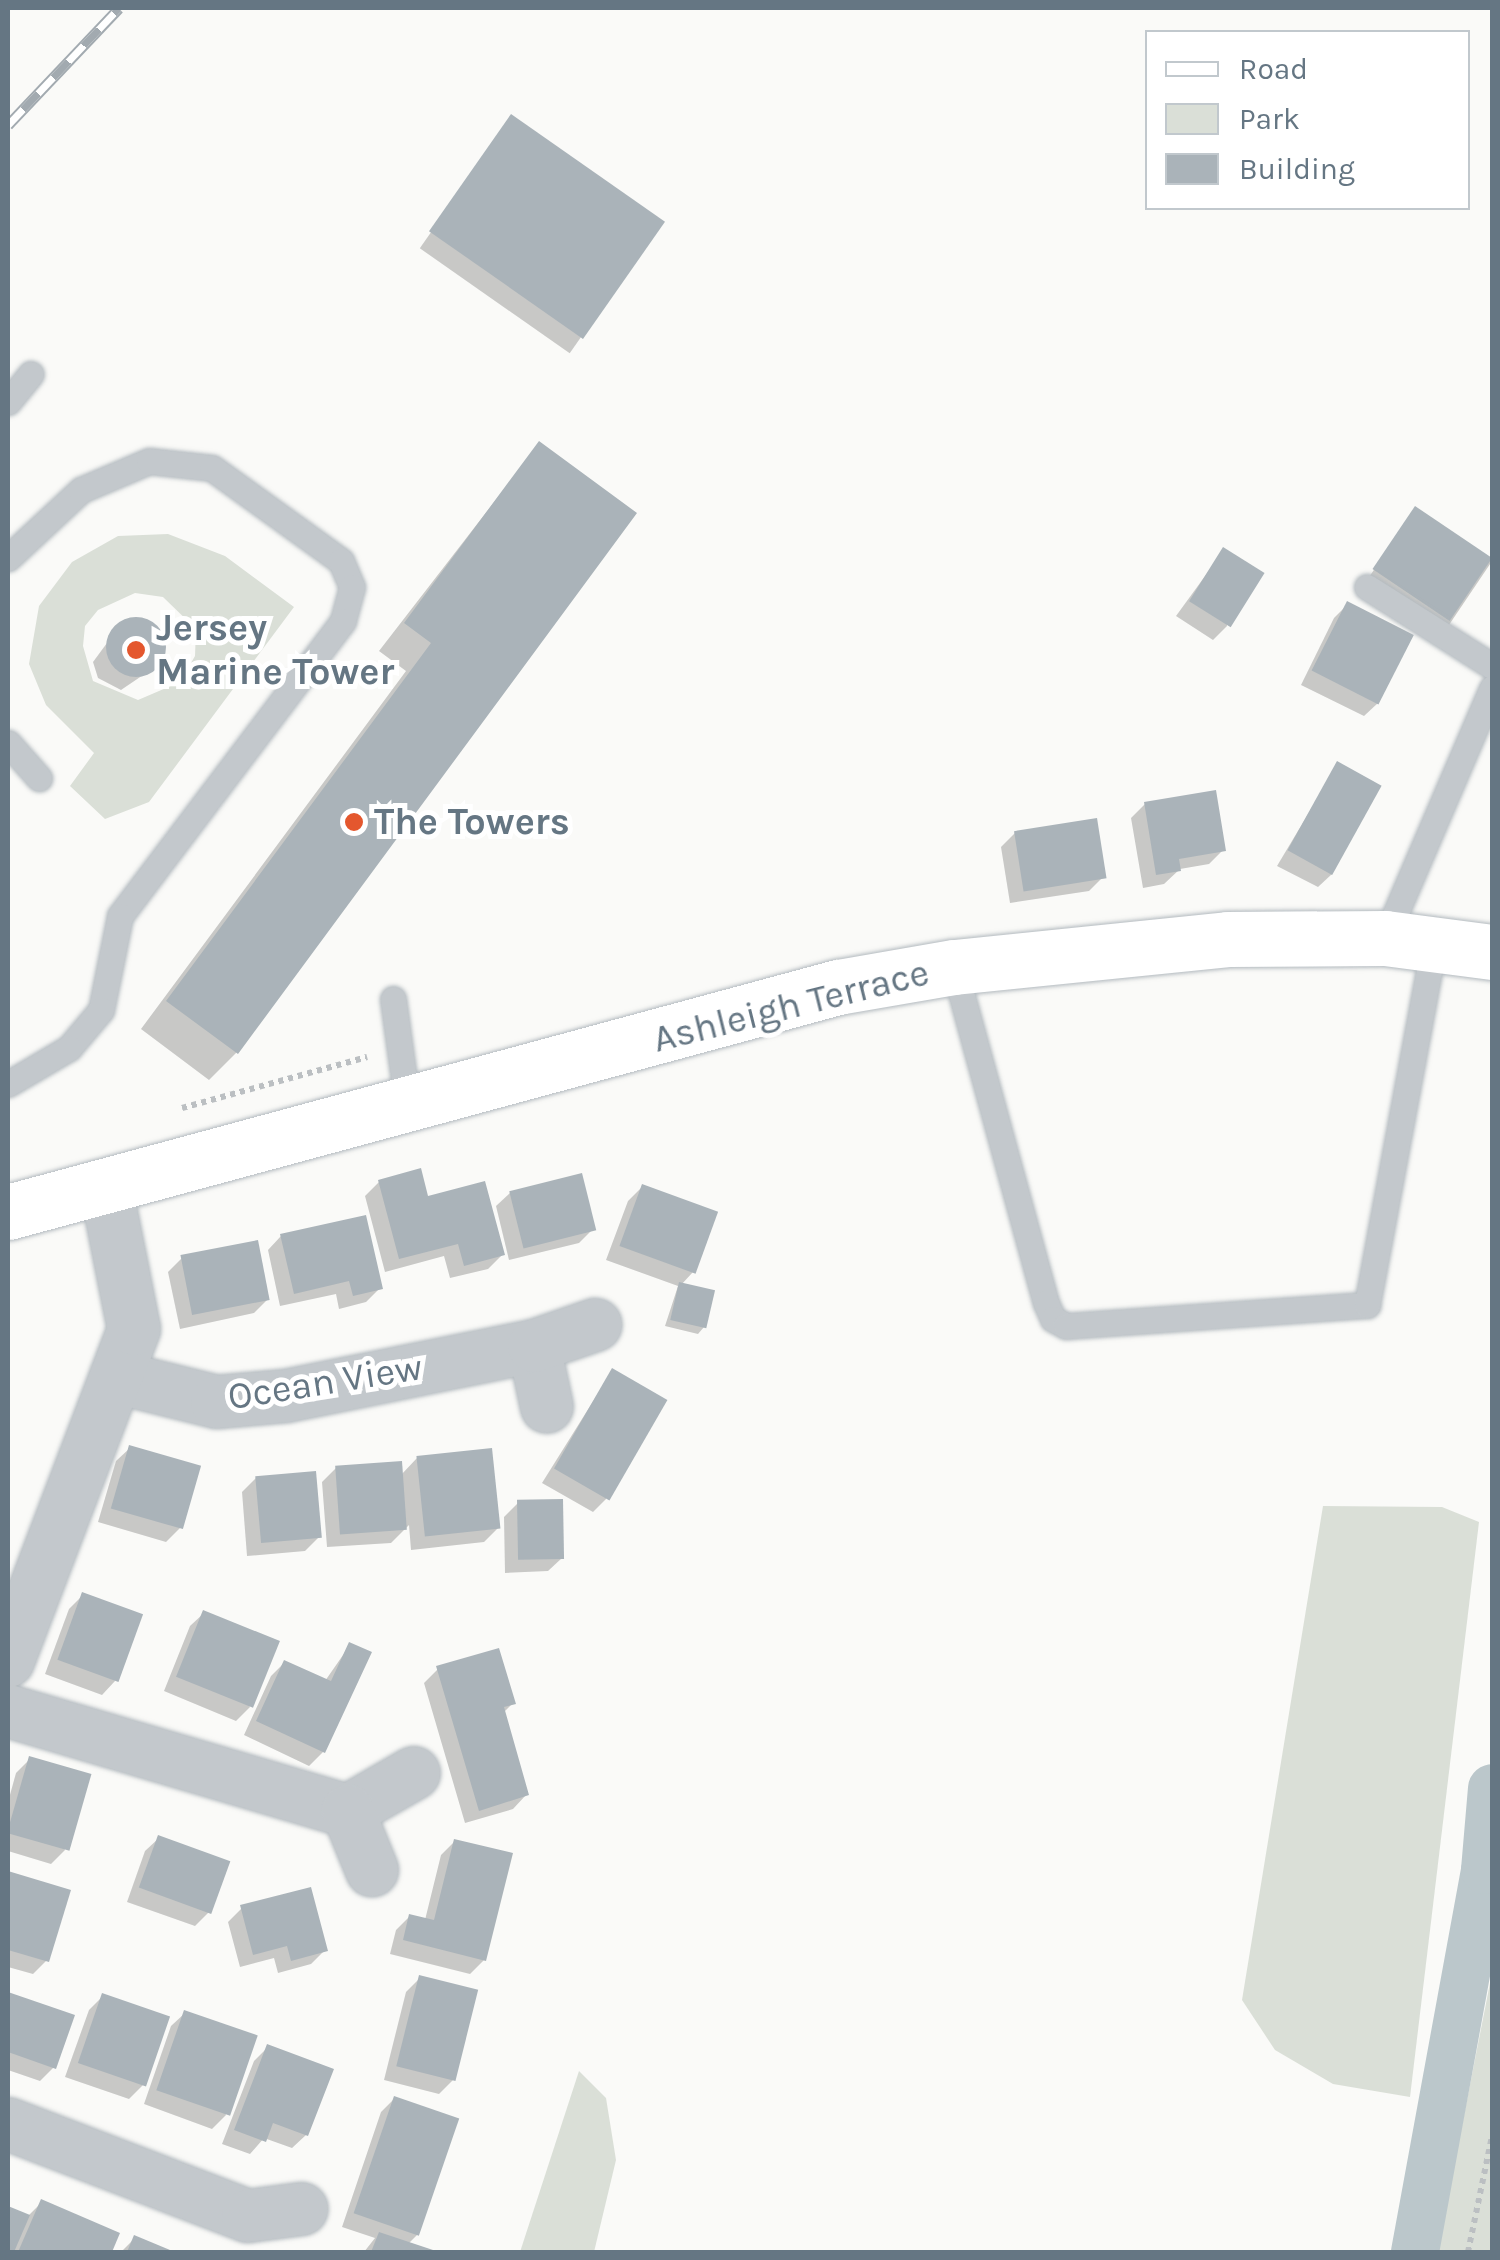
<!DOCTYPE html>
<html>
<head>
<meta charset="utf-8">
<style>
	body { margin:0 }
	#map { position:relative; width:1500px; height:2260px; overflow:hidden; background:#fafaf8; font-family:Karla,sans-serif }
	div>[style] { position:absolute }
	.green>* { inset:0; background:#dadfd7 }
	.shadow>* { inset:0; background:#0003; transform-origin:0 0 }
	.canal>* { height:48px; margin:-24px; padding:0 24px; transform-origin:24px; border-radius:24px; background:#bbc7cb }
	.building>* { inset:0; background:#aab3b9; transform-origin:0 0 }
	.round { border-radius:50% }
	.path>* { height:6px; margin-top:-3px; transform-origin:0; background:repeating-linear-gradient(90deg,#bbbfc2 0 5px,transparent 0 10px) }
	.roads { filter:drop-shadow(0 0 2px #b3babf) drop-shadow(0 0 2px #b3babf) }
	.lane>* { height:25px; margin:-12.5px; padding:0 12.5px; transform-origin:12.5px; border-radius:12.5px; background:#c3c8cc }
	.street>* { height:52px; margin:-26px; padding:0 26px; transform-origin:26px; border-radius:26px; background:#c3c8cc }
	.secondary>* { height:55px; margin:-27.5px; padding:0 27.5px; transform-origin:27.5px; border-radius:27.5px; background:#fff }
	.rail>* { height:11px; margin-top:-5.5px; transform-origin:0; background:repeating-linear-gradient(90deg,#fff 0 22px,#a2aab0 0 44px); box-sizing:border-box; border-block:2px solid #a2aab0 }
	.dots>* { width:28px; height:28px; translate:-50% -50%; box-sizing:border-box; border:5px solid #fff; border-radius:50% }
	span { translate:-50% -50%; white-space:nowrap; text-align:center; line-height:1.15; -webkit-text-stroke:10px #fff; paint-order:stroke }
	.poi-label { font-size:38px; color:#657683; font-weight:700 }
	.left { translate:0 -50%; text-align:left }
	.street-label { font-size:38px; color:#657683 }
	.frame { position:absolute; inset:0; border:10px solid #657683; pointer-events:none }
	.legend { position:absolute; left:1145px; top:30px; width:325px; height:180px; box-sizing:border-box; background:#fff; border:2px solid #c1c8cd; margin:0; padding:12px 18px; list-style:none; font-size:30px; color:#657683 }
	.legend li { display:flex; align-items:center; gap:20px; height:50px }
	.legend b { width:50px; border:2px solid #c1c8cd }
</style>
</head>
<body>
<div id="map">
	<div class="green">
		<div style="clip-path:polygon(evenodd,168px 534px,225px 556px,294px 607px,149px 802px,105px 819px,70px 786px,94px 753px,46px 705px,29px 664px,39px 606px,72px 562px,118px 536px,168px 534px,135px 593px,163px 597px,196px 629px,195px 656px,180px 682px,138px 700px,93px 681px,83px 646px,85px 626px,98px 610px,135px 593px)"></div>
		<div style="clip-path:polygon(1323px 1506px,1442px 1507px,1479px 1522px,1410px 2097px,1333px 2084px,1275px 2050px,1242px 2000px)"></div>
		<div style="clip-path:polygon(1492px 1973px,1492px 2252px,1437px 2252px)"></div>
		<div style="clip-path:polygon(579px 2071px,606px 2098px,616px 2160px,594px 2252px,520px 2252px)"></div>
	</div>
	<div class="shadow">
		<div style="left:511px;top:118px;width:183px;height:159px;rotate:35deg"></div>
		<div style="clip-path:polygon(539px 444px,634px 514px,236px 1053px,209px 1080px,141px 1029px,406px 671px,379px 651px)"></div>
		<div style="left:1415px;top:509px;width:93px;height:92px;rotate:34deg"></div>
		<div style="clip-path:polygon(1224px 550px,1227px 626px,1213px 640px,1176px 616px)"></div>
		<div style="clip-path:polygon(1348px 604px,1378px 703px,1364px 716px,1301px 685px,1334px 618px)"></div>
		<div style="clip-path:polygon(139px 620px,155px 628px,163px 644px,152px 669px,121px 690px,98px 678px,93px 662px,121px 624px)"></div>
		<div style="clip-path:polygon(1338px 764px,1332px 874px,1318px 887px,1277px 866px)"></div>
		<div style="clip-path:polygon(1145px 804px,1223px 850px,1209px 864px,1180px 869px,1164px 884px,1143px 888px,1131px 818px)"></div>
		<div style="clip-path:polygon(1015px 833px,1103px 877px,1089px 891px,1010px 903px,1001px 847px)"></div>
		<div style="clip-path:polygon(379px 1182px,426px 1199px,502px 1255px,488px 1269px,450px 1278px,444px 1256px,385px 1272px,365px 1196px)"></div>
		<div style="clip-path:polygon(642px 1187px,693px 1272px,681px 1285px,704px 1327px,698px 1334px,665px 1326px,678px 1286px,606px 1260px,628px 1201px)"></div>
		<div style="clip-path:polygon(510px 1193px,593px 1229px,579px 1243px,509px 1260px,496px 1206px)"></div>
		<div style="clip-path:polygon(281px 1236px,380px 1288px,366px 1302px,339px 1309px,336px 1294px,280px 1306px,268px 1250px)"></div>
		<div style="clip-path:polygon(182px 1258px,268px 1299px,254px 1313px,180px 1329px,168px 1272px)"></div>
		<div style="clip-path:polygon(612px 1371px,606px 1499px,593px 1512px,542px 1483px)"></div>
		<div style="clip-path:polygon(130px 1448px,180px 1528px,166px 1542px,98px 1522px,116px 1461px)"></div>
		<div style="clip-path:polygon(417px 1458px,498px 1528px,484px 1542px,411px 1550px,409px 1525px,391px 1543px,327px 1547px,322px 1482px,336px 1468px,401px 1475px)"></div>
		<div style="clip-path:polygon(256px 1478px,319px 1537px,305px 1551px,247px 1556px,242px 1492px)"></div>
		<div style="clip-path:polygon(518px 1503px,562px 1558px,548px 1571px,505px 1573px,504px 1517px)"></div>
		<div style="clip-path:polygon(83px 1595px,115px 1681px,102px 1695px,45px 1674px,69px 1609px)"></div>
		<div style="clip-path:polygon(204px 1613px,250px 1707px,236px 1721px,164px 1691px,190px 1626px)"></div>
		<div style="clip-path:polygon(350px 1645px,323px 1752px,309px 1766px,244px 1735px,271px 1676px,285px 1662px,325px 1681px)"></div>
		<div style="clip-path:polygon(438px 1669px,513px 1703px,503px 1713px,526px 1795px,513px 1809px,465px 1823px,424px 1683px)"></div>
		<div style="clip-path:polygon(30px 1759px,65px 1850px,51px 1864px,8px 1851px,8px 1802px,16px 1773px)"></div>
		<div style="clip-path:polygon(159px 1838px,209px 1912px,195px 1926px,127px 1902px,145px 1851px)"></div>
		<div style="clip-path:polygon(455px 1841px,484px 1960px,470px 1974px,390px 1954px,396px 1930px,410px 1916px,425px 1920px,441px 1855px)"></div>
		<div style="clip-path:polygon(8px 1874px,67px 1892px,47px 1960px,33px 1974px,8px 1967px)"></div>
		<div style="clip-path:polygon(242px 1908px,325px 1950px,311px 1964px,278px 1973px,274px 1958px,240px 1967px,228px 1922px)"></div>
		<div style="clip-path:polygon(420px 1978px,453px 2080px,439px 2094px,384px 2080px,406px 1992px)"></div>
		<div style="clip-path:polygon(8px 1995px,71px 2016px,54px 2067px,40px 2081px,8px 2070px)"></div>
		<div style="clip-path:polygon(103px 1996px,143px 2085px,129px 2099px,65px 2077px,89px 2010px)"></div>
		<div style="clip-path:polygon(185px 2013px,226px 2115px,212px 2129px,144px 2104px,171px 2026px)"></div>
		<div style="clip-path:polygon(268px 2047px,306px 2135px,292px 2148px,264px 2138px,250px 2154px,222px 2144px,254px 2061px)"></div>
		<div style="clip-path:polygon(395px 2098px,418px 2234px,408px 2244px,433px 2252px,364px 2252px,375px 2238px,342px 2227px,381px 2112px)"></div>
		<div style="clip-path:polygon(42px 2202px,117px 2235px,109px 2252px,8px 2252px,8px 2209px,27px 2217px)"></div>
		<div style="clip-path:polygon(135px 2238px,167px 2251px,166px 2252px,121px 2252px)"></div>
	</div>
	<div class="canal">
		<div style="left:1415px;top:2252px;width:388px;rotate:-79.6deg"></div>
		<div style="left:1485px;top:1870px;width:82px;rotate:-85.1deg"></div>
	</div>
	<div class="building">
		<div style="left:511px;top:114px;width:188px;height:143px;rotate:35deg"></div>
		<div style="clip-path:polygon(539px 441px,637px 513px,238px 1054px,166px 1001px,431px 643px,404px 623px)"></div>
		<div style="left:1415px;top:506px;width:93px;height:76px;rotate:34deg"></div>
		<div style="left:1223px;top:547px;width:49px;height:64px;rotate:32deg"></div>
		<div style="left:1347px;top:601px;width:75px;height:78px;rotate:27deg"></div>
		<div class="round" style="left:106px;top:617px;width:60px;height:60px"></div>
		<div style="left:1337px;top:761px;width:51px;height:102px;rotate:29deg"></div>
		<div style="clip-path:polygon(1216px 790px,1226px 851px,1179px 859px,1181px 871px,1156px 875px,1144px 802px)"></div>
		<div style="left:1097px;top:818px;width:61px;height:84px;rotate:81deg"></div>
		<div style="clip-path:polygon(421px 1168px,428px 1196px,485px 1181px,505px 1255px,464px 1266px,458px 1244px,399px 1259px,378px 1180px)"></div>
		<div style="left:582px;top:1173px;width:59px;height:75px;rotate:76deg"></div>
		<div style="left:642px;top:1184px;width:81px;height:66px;rotate:20deg"></div>
		<div style="clip-path:polygon(366px 1215px,383px 1289px,353px 1296px,349px 1281px,294px 1294px,280px 1234px)"></div>
		<div style="left:258px;top:1240px;width:61px;height:79px;rotate:79deg"></div>
		<div style="left:679px;top:1282px;width:37px;height:39px;rotate:13deg"></div>
		<div style="left:612px;top:1368px;width:64px;height:116px;rotate:30deg"></div>
		<div style="left:129px;top:1445px;width:75px;height:66px;rotate:16deg"></div>
		<div style="left:492px;top:1448px;width:81px;height:76px;rotate:84deg"></div>
		<div style="left:402px;top:1461px;width:69px;height:67px;rotate:86deg"></div>
		<div style="left:316px;top:1471px;width:67px;height:61px;rotate:85deg"></div>
		<div style="left:563px;top:1499px;width:60px;height:46px;rotate:89deg"></div>
		<div style="left:82px;top:1592px;width:65px;height:72px;rotate:20deg"></div>
		<div style="left:203px;top:1610px;width:83px;height:72px;rotate:22deg"></div>
		<div style="clip-path:polygon(349px 1642px,372px 1652px,325px 1753px,256px 1721px,284px 1660px,331px 1681px)"></div>
		<div style="clip-path:polygon(499px 1648px,516px 1704px,504px 1707px,529px 1795px,479px 1811px,436px 1666px)"></div>
		<div style="left:29px;top:1756px;width:65px;height:80px;rotate:16deg"></div>
		<div style="left:158px;top:1835px;width:77px;height:56px;rotate:20deg"></div>
		<div style="clip-path:polygon(454px 1839px,513px 1853px,486px 1961px,403px 1940px,409px 1914px,434px 1920px)"></div>
		<div style="clip-path:polygon(8px 1871px,71px 1890px,49px 1962px,8px 1950px)"></div>
		<div style="clip-path:polygon(311px 1887px,328px 1951px,291px 1961px,287px 1946px,253px 1955px,240px 1905px)"></div>
		<div style="left:419px;top:1975px;width:61px;height:94px;rotate:14deg"></div>
		<div style="clip-path:polygon(8px 1992px,75px 2015px,56px 2069px,8px 2052px)"></div>
		<div style="left:102px;top:1993px;width:72px;height:74px;rotate:19deg"></div>
		<div style="left:184px;top:2010px;width:78px;height:85px;rotate:19deg"></div>
		<div style="clip-path:polygon(267px 2044px,334px 2069px,308px 2136px,273px 2123px,266px 2142px,234px 2130px)"></div>
		<div style="left:394px;top:2096px;width:69px;height:124px;rotate:19deg"></div>
		<div style="clip-path:polygon(41px 2199px,120px 2233px,112px 2252px,18px 2252px)"></div>
		<div style="clip-path:polygon(8px 2206px,30px 2215px,14px 2252px,8px 2252px)"></div>
		<div style="clip-path:polygon(379px 2232px,439px 2252px,371px 2252px)"></div>
		<div style="clip-path:polygon(134px 2235px,170px 2250px,169px 2252px,127px 2252px)"></div>
	</div>
	<div class="path">
		<div style="left:182px;top:1108px;width:192px;rotate:-15.4deg"></div>
		<div style="left:1468px;top:2252px;width:118px;rotate:-78.3deg"></div>
	</div>
	<div class="roads">
		<div class="lane">
			<div style="left:8px;top:402px;width:36px;rotate:-51deg"></div>
			<div style="left:8px;top:558px;width:100px;rotate:-43deg"></div>
			<div style="left:81px;top:490px;width:74px;rotate:-23.1deg"></div>
			<div style="left:149px;top:461px;width:63px;rotate:6.3deg"></div>
			<div style="left:212px;top:468px;width:159px;rotate:35.8deg"></div>
			<div style="left:341px;top:561px;width:28px;rotate:67deg"></div>
			<div style="left:352px;top:587px;width:35px;rotate:105deg"></div>
			<div style="left:343px;top:621px;width:370px;rotate:127.1deg"></div>
			<div style="left:120px;top:916px;width:96px;rotate:101.4deg"></div>
			<div style="left:101px;top:1010px;width:50px;rotate:130.1deg"></div>
			<div style="left:69px;top:1048px;width:71px;rotate:149.5deg"></div>
			<div style="left:1367px;top:587px;width:148px;rotate:32.3deg"></div>
			<div style="left:8px;top:743px;width:47px;rotate:48.5deg"></div>
			<div style="left:1385px;top:938px;width:272px;rotate:-66.8deg"></div>
			<div style="left:954px;top:967px;width:348px;rotate:74.7deg"></div>
			<div style="left:1046px;top:1303px;width:17px;rotate:66deg"></div>
			<div style="left:1053px;top:1319px;width:15px;rotate:28deg"></div>
			<div style="left:1066px;top:1326px;width:302px;rotate:-4deg"></div>
			<div style="left:1367px;top:1305px;width:368px;rotate:-79.5deg"></div>
			<div style="left:393px;top:999px;width:110px;rotate:82.2deg"></div>
		</div>
		<div class="street">
			<div style="left:534px;top:1346px;width:62px;rotate:78deg"></div>
			<div style="left:116px;top:1377px;width:104px;rotate:13.9deg"></div>
			<div style="left:217px;top:1402px;width:69px;rotate:-5deg"></div>
			<div style="left:286px;top:1396px;width:253px;rotate:-11.4deg"></div>
			<div style="left:534px;top:1346px;width:65px;rotate:-19deg"></div>
			<div style="left:8px;top:1661px;width:355px;rotate:-69.2deg"></div>
			<div style="left:134px;top:1329px;width:145px;rotate:-101.2deg"></div>
			<div style="left:8px;top:1711px;width:354px;rotate:16.4deg"></div>
			<div style="left:348px;top:1811px;width:76px;rotate:-29.9deg"></div>
			<div style="left:348px;top:1811px;width:64px;rotate:67.9deg"></div>
			<div style="left:8px;top:2124px;width:257px;rotate:21deg"></div>
			<div style="left:248px;top:2216px;width:54px;rotate:-7.4deg"></div>
		</div>
		<div class="secondary">
			<div style="left:8px;top:1212px;width:860px;rotate:-15.17deg"></div>
			<div style="left:838px;top:987px;width:118px;rotate:-9.8deg"></div>
			<div style="left:954px;top:967px;width:275px;rotate:-5.8deg"></div>
			<div style="left:1228px;top:939px;width:157px;rotate:-0.4deg"></div>
			<div style="left:1385px;top:938px;width:108px;rotate:7.5deg"></div>
		</div>
	</div>
	<div class="rail">
		<div style="left:8px;top:125px;width:161px;rotate:-46.5deg"></div>
	</div>
	<div class="dots">
		<div style="left:136px;top:650px;background:#e4572e"></div>
		<div style="left:354px;top:822px;background:#e4572e"></div>
	</div>
	<div class="poi-label">
		<span class="left" style="left:156px;top:650px">Jersey<br>Marine Tower</span>
		<span class="left" style="left:374px;top:822px">The Towers</span>
	</div>
	<div class="street-label">
		<span style="left:791px;top:1006px;rotate:-14deg">Ashleigh Terrace</span>
		<span style="left:325px;top:1382px;rotate:-9deg">Ocean View</span>
	</div>
	<div class="frame"></div>
	<ul class="legend">
	<li><b style="height:12px;background:#fff"></b>Road</li>
	<li><b style="height:28px;background:#dadfd7"></b>Park</li>
	<li><b style="height:28px;background:#aab3b9"></b>Building</li>
	</ul>
</div>
</body>
</html>
